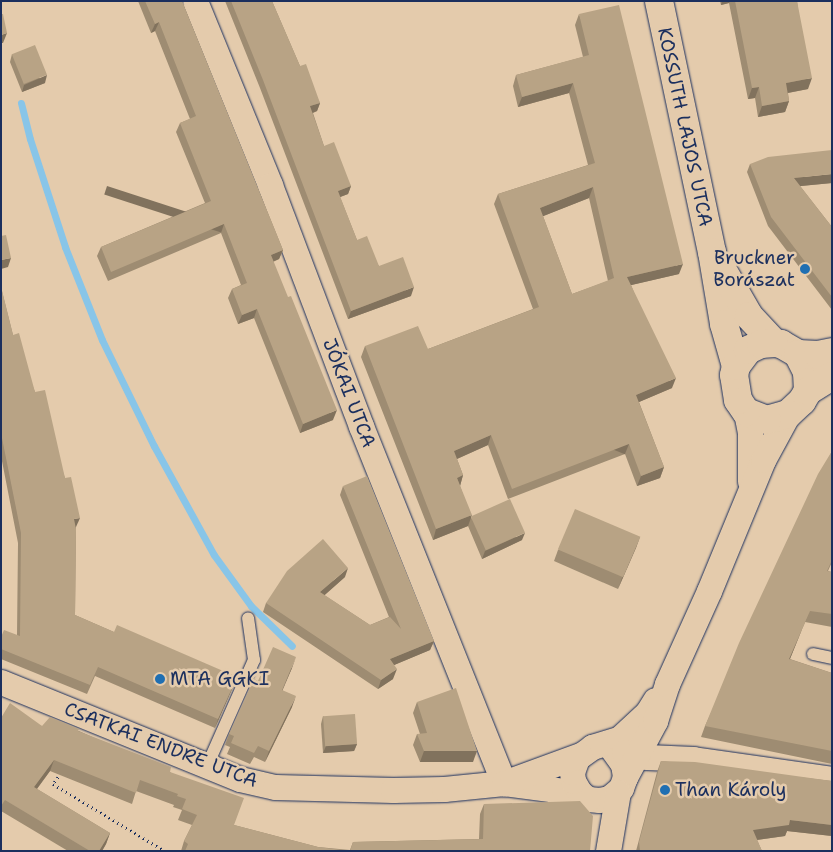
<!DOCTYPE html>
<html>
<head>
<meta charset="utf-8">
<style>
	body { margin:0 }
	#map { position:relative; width:833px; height:852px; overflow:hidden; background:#e4cbac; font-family:"Shantell Sans",sans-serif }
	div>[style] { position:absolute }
	.stream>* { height:7px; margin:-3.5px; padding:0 3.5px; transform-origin:3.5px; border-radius:3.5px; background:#88c5e8 }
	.path>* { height:3px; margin-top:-1.5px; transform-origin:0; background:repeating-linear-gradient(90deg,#1b2f5e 0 1px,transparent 0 5px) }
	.roads { filter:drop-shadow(0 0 1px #1b2f5e) drop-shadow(0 0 1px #1b2f5e) }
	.service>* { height:12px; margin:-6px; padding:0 6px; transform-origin:6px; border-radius:6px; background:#e4cbac }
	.minor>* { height:25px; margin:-12.5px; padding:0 12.5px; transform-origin:12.5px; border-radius:12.5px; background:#e4cbac }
	.tertiary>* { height:28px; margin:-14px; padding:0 14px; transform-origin:14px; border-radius:14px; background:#e4cbac }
	.wall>* { inset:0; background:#9e8c72 }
	.shaded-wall>* { inset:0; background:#81725d; transform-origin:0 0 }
	.building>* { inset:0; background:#b8a385; transform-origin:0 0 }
	.dots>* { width:14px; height:14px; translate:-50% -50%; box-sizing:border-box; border:2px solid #e4cbac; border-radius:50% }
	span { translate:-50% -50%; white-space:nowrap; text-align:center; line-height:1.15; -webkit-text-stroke:5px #e4cbac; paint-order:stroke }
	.street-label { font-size:19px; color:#1b2f5e }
	.poi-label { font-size:19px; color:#1b2f5e }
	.right { translate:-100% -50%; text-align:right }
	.left { translate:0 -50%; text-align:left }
	.frame { position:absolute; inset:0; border:2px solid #1b2f5e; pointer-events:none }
</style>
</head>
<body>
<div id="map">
	<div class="stream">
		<div style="left:21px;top:103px;width:37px;rotate:76deg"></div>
		<div style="left:30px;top:139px;width:114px;rotate:72deg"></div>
		<div style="left:65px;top:247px;width:100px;rotate:68.3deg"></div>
		<div style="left:102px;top:340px;width:118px;rotate:63.9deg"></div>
		<div style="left:154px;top:446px;width:124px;rotate:61.2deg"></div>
		<div style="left:214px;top:555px;width:63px;rotate:54deg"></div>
		<div style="left:251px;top:606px;width:57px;rotate:44.3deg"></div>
	</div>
	<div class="path">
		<div style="left:61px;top:773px;width:14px;rotate:126deg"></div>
		<div style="left:53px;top:784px;width:131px;rotate:30.9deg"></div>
	</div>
	<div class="roads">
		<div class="service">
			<div style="left:813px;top:654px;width:19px;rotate:12deg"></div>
			<div style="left:207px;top:766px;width:116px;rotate:-66.1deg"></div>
			<div style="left:254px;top:660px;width:42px;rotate:-98.1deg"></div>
		</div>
		<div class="minor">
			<div style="left:195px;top:1px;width:199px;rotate:67.8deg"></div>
			<div style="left:270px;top:185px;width:258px;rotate:69.3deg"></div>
			<div style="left:361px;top:426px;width:385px;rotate:68.2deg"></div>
			<div style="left:746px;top:412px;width:20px;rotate:79deg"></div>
			<div style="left:750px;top:432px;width:49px;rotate:90deg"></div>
			<div style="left:1px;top:682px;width:258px;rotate:22.1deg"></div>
			<div style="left:240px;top:779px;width:36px;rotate:13deg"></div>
			<div style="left:275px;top:787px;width:118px;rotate:1.5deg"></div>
			<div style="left:393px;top:790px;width:51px;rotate:-1.1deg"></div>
			<div style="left:444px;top:789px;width:60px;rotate:-5.7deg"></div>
			<div style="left:504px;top:783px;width:77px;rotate:7.5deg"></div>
			<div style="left:612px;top:749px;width:19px;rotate:54deg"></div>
			<div style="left:623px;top:764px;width:13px;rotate:81deg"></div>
			<div style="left:625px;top:777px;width:12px;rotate:110deg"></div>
			<div style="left:621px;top:788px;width:16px;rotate:140deg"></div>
			<div style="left:609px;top:798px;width:10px;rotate:169deg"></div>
			<div style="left:599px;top:800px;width:11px;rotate:-175deg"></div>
			<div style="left:588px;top:799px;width:10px;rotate:-143deg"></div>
			<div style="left:580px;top:793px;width:14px;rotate:-120deg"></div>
			<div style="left:573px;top:781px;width:9px;rotate:-96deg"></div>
			<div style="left:572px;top:772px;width:15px;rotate:-70deg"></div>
			<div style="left:577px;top:758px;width:19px;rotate:-36deg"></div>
			<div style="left:592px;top:747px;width:28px;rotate:-17deg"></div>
			<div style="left:619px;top:739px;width:38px;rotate:-43deg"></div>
			<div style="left:647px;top:713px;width:15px;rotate:-58deg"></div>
			<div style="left:624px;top:752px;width:24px;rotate:12deg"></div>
			<div style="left:647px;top:757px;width:46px;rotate:2.5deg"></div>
			<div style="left:693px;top:759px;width:140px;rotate:8.2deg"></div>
			<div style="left:625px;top:777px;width:64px;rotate:-61.8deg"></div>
			<div style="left:655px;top:721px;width:39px;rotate:-72deg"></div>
			<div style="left:667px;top:684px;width:102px;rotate:-65.7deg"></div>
			<div style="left:709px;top:591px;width:142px;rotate:-67.6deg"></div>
			<div style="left:763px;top:460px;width:52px;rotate:-61.5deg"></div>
			<div style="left:512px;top:780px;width:72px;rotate:-20.2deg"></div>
			<div style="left:608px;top:851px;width:60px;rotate:-80.4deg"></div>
		</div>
		<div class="tertiary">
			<div style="left:659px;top:1px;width:257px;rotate:78.1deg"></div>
			<div style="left:712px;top:252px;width:73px;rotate:80.5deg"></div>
			<div style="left:724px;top:324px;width:44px;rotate:74.1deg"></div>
			<div style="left:722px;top:269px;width:54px;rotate:60.1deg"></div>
			<div style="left:749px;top:316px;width:37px;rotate:47deg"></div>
			<div style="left:774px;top:343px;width:7px;rotate:8deg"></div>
			<div style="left:781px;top:344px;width:20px;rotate:30deg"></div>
			<div style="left:798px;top:354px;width:20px;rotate:63deg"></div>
			<div style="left:807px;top:372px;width:19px;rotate:87deg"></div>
			<div style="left:808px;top:391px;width:12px;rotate:121deg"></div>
			<div style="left:802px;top:401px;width:19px;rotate:137deg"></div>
			<div style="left:788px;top:414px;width:22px;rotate:164deg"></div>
			<div style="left:767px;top:420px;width:22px;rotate:-159deg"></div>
			<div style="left:746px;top:412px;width:14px;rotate:-124deg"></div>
			<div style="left:738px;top:400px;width:25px;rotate:-99deg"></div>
			<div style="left:734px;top:375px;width:9px;rotate:-77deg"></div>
			<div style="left:736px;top:366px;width:20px;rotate:-53deg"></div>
			<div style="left:748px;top:350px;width:14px;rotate:-25deg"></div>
			<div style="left:761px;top:344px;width:13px;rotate:-4deg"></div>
			<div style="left:798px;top:354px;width:20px;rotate:3deg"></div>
			<div style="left:818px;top:355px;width:14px;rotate:-12deg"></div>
			<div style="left:808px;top:391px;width:28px;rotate:-32deg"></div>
		</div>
	</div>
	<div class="wall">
		<div style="clip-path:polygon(138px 1px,182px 1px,283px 250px,279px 259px,273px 262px,333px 420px,300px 433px,254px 318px,238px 324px,228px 298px,232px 289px,241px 285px,221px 233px,108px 281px,97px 256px,101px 247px,205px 203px,176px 132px,180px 123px,190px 119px,155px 31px,151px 33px)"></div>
		<div style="clip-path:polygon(225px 1px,272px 1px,300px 66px,320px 103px,317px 111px,313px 113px,324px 146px,351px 186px,348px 194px,340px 197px,357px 240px,379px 266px,411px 296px,348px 319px,260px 88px)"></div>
		<div style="clip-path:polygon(720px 1px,797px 1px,808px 89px,788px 93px,789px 101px,785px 112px,758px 117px,755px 98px,748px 99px,729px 3px,721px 5px)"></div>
		<div style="clip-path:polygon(evenodd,579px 14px,679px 274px,631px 285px,672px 388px,639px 402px,664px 467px,660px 478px,637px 486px,625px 454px,508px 499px,488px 445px,457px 459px,463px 475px,460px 486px,471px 518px,522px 540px,482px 559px,468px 526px,433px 540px,361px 357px,365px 346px,428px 349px,533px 309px,494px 204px,498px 194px,588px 165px,569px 93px,518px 107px,513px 86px,516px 75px,583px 57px,575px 25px,579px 14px,589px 198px,608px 281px,572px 294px,543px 216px,589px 198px)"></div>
		<div style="clip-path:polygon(12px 54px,45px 83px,22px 92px,10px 62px)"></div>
		<div style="clip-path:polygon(750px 164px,832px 183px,800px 186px,832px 227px,832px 310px,768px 226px,747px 172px)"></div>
		<div style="clip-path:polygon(1px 287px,13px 335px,35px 392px,65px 478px,76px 527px,75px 615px,114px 632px,237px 677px,215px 728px,95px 676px,87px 694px,1px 659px,1px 637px,17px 635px,18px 543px,1px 456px)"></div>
		<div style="clip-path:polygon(832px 451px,832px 562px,828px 571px,832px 572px,832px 627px,805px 622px,790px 659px,832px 673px,832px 764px,701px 737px,705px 726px)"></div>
		<div style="clip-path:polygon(343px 486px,434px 641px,430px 650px,394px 665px,393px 679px,378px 689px,263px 612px,266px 603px,345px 577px,324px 595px,370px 625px,389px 617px,340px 495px)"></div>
		<div style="clip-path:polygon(640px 537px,618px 589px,554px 561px,558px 550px)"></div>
		<div style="clip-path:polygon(292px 668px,282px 690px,292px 707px,265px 762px,254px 757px,250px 764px,227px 754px,230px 747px,225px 745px,229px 734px,258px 681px)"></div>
		<div style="clip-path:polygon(417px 702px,473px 762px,420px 762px,413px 745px,417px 734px,420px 734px,413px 713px)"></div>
		<div style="clip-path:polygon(323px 716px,357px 744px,354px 751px,323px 753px,321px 724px)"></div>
		<div style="clip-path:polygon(1px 718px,42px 726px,79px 731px,170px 772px,234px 825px,318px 847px,350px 850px,353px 842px,479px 839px,480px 814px,484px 804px,590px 851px,181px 851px,184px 841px,192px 825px,178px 820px,182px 810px,173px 807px,174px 805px,136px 791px,132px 804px,50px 771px,37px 789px,110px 833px,106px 844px,102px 851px,68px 851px,1px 811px)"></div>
		<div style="clip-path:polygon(661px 761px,832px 781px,832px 836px,787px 831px,785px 836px,757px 840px,762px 851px,636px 851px,657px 772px)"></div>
	</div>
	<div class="shaded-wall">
		<div style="clip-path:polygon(722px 1px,730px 1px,729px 3px,721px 5px)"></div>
		<div style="clip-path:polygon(159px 22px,155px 31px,151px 33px,155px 24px)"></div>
		<div style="clip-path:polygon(7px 33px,3px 43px,1px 43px,1px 35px)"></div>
		<div style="clip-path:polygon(47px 75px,45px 83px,22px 92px,24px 85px)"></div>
		<div style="clip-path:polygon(812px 78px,808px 89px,782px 94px,786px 83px)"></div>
		<div style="clip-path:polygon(573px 83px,569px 93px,518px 107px,522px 97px)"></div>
		<div style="clip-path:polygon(759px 87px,755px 98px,748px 99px,752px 88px)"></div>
		<div style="clip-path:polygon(789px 101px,785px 112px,758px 117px,762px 106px)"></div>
		<div style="clip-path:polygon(320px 103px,317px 111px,307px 115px,310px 106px)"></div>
		<div style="clip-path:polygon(832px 174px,832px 183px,791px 187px,794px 178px)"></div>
		<div style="clip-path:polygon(351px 186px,348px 194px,335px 199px,338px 191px)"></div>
		<div style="clip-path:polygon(593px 187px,589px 198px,536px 219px,540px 208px)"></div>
		<div style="left:224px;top:224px;width:9px;height:123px;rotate:108deg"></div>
		<div style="clip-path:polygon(283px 250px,279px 259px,267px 264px,271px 255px)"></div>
		<div style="clip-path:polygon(11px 258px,8px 267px,1px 269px,1px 260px)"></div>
		<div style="clip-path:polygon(683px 264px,679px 274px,623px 287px,627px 277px)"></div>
		<div style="clip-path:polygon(414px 287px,411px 296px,348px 319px,351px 311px)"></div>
		<div style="clip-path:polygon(257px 309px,254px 318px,238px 324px,242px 315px)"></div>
		<div style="clip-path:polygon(676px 378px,672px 388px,632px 405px,636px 395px)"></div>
		<div style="clip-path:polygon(337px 410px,333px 420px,300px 433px,303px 424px)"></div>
		<div style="clip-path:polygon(491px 435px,488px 445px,450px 462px,454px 451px)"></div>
		<div style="left:629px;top:444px;width:11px;height:125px;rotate:112deg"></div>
		<div style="clip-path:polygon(664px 467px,660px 478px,637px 486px,641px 476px)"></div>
		<div style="clip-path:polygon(463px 475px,460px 486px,457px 478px)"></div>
		<div style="clip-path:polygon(472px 515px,468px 526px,433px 540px,436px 529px)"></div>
		<div style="clip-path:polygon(80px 518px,76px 527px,71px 528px,74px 519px)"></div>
		<div style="clip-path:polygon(525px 533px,522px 540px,482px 559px,485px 551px)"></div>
		<div style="clip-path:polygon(640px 537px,636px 548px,618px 589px,622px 578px)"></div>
		<div style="clip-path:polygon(348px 568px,345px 577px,317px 602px,320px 592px)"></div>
		<div style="clip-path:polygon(810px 611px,805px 622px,785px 671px,789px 659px)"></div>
		<div style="clip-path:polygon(434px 641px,430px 650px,387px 668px,390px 659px)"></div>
		<div style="clip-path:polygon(296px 657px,292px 668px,278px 701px,282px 690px)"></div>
		<div style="clip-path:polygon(397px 669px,393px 679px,378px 689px,381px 680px)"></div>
		<div style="clip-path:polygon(237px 677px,233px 687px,215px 728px,218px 719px)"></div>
		<div style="clip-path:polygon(296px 696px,292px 707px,265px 762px,269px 751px)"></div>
		<div style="clip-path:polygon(357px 744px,354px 751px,323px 753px,326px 746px)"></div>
		<div style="clip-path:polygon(424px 751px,477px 751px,473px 762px,420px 762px)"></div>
		<div style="clip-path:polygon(54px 760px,50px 771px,30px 798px,34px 787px)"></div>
		<div style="clip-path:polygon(790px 820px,832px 825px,832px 836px,787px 831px,785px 836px,749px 841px,753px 830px)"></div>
		<div style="clip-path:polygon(110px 833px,106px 844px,102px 851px,99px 851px)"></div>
	</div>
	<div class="building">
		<div style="clip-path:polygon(145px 1px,182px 1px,283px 250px,271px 255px,288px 297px,291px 296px,337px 410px,303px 424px,257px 309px,242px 315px,232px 289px,247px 283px,224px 224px,111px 272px,101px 247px,211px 201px,180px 123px,196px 116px,159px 22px,155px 24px)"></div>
		<div style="clip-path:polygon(231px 1px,272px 1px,300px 66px,306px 64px,320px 103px,310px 106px,324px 146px,334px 142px,351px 186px,338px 191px,357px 240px,367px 236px,379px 266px,403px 257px,414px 287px,351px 311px,263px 80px)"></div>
		<div style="clip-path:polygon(735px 1px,797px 1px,812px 78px,786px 83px,789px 101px,762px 106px,759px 87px,752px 88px)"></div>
		<div style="clip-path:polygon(evenodd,619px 5px,683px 264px,627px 277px,676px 378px,636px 395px,664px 467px,641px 476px,629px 444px,512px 489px,491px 435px,454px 451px,463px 475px,457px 478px,472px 515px,436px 529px,365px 346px,418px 326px,428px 349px,539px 307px,498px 194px,595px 163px,573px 83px,522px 97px,516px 75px,589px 55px,579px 14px,619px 5px,593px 187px,614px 278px,572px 294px,540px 208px,593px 187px)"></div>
		<div style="clip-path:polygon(1px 14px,3px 14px,7px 33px,1px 35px)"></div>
		<div style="left:35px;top:45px;width:32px;height:25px;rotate:68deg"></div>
		<div style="clip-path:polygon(832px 150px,832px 174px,794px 178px,832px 227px,832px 297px,771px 217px,750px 164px,768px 157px)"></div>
		<div style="clip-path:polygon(6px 235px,11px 258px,1px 260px,1px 236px)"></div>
		<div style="clip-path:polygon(1px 287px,13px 335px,19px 333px,35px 392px,45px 390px,65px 478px,71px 477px,80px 518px,74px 519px,76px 529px,75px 615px,114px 632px,117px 625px,237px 677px,218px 719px,98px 667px,90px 685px,1px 649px,1px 637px,4px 630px,20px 636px,21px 533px,1px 433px)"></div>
		<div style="clip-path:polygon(832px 451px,832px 560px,827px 571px,832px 572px,832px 614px,810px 611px,789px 659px,832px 673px,832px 751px,705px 726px,739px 643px,818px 474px)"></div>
		<div style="clip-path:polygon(367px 476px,434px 641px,390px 659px,397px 669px,381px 680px,266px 603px,287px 571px,323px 539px,348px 568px,320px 592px,370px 625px,390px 617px,401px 629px,343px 486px)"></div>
		<div style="left:510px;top:499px;width:37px;height:43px;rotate:66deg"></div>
		<div style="left:575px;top:509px;width:71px;height:44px;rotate:23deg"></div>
		<div style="clip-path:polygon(273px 647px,296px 657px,282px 690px,296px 696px,269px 751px,258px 746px,254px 753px,231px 743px,234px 736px,229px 734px,254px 679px,258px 681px)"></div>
		<div style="clip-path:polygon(456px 688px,477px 751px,424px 751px,417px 734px,427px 733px,417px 702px)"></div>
		<div style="clip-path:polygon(10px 703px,42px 726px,50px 717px,79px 729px,78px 731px,171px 767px,170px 772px,244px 798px,234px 825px,318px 847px,350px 851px,353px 842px,483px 839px,484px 804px,580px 801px,593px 816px,590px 851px,185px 851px,188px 844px,184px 841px,197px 815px,182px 809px,186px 799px,177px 796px,178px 794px,140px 780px,136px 793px,54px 760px,34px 787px,110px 833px,99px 851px,90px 851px,5px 800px,1px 806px,1px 718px)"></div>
		<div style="left:355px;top:714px;width:30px;height:32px;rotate:86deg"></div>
		<div style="clip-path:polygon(661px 761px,695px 762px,832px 781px,832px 825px,790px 820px,789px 825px,753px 830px,762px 851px,640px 851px,639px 842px)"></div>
	</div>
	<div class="dots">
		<div style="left:805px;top:269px;background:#1f6fb2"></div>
		<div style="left:160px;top:679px;background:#1f6fb2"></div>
		<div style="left:665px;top:790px;background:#1f6fb2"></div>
	</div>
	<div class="street-label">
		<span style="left:685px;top:127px;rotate:78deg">KOSSUTH LAJOS UTCA</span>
		<span style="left:349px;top:393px;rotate:69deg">JÓKAI UTCA</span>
		<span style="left:161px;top:745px;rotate:21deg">CSATKAI ENDRE UTCA</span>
	</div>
	<div class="poi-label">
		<span class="right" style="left:795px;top:269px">Bruckner<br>Borászat</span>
		<span class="left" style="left:170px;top:679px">MTA GGKI</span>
		<span class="left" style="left:675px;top:790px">Than Károly</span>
	</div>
	<div class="frame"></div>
</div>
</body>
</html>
